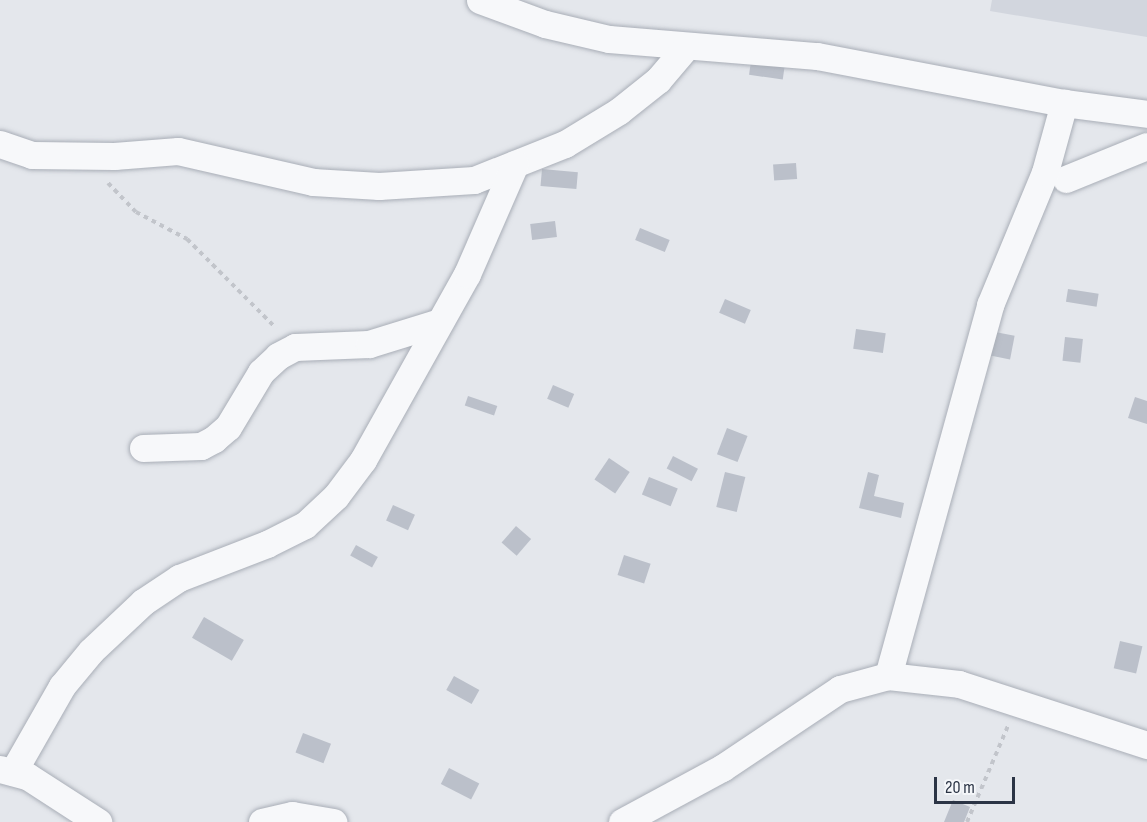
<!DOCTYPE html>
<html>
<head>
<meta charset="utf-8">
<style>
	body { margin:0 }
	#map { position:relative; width:1147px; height:822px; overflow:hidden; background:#e4e7ec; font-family:"Sofia Sans Condensed",sans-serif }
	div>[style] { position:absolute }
	.built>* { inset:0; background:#d2d6de }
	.building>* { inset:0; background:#bbc0ca; transform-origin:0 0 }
	.path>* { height:4px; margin-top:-2px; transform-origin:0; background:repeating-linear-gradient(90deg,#c2c5cb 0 4.5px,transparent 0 9px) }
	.roads { filter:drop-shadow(0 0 2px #a9aeb7) drop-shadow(0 0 2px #a9aeb7) }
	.minor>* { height:27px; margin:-13.5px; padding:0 13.5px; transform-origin:13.5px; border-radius:13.5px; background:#f7f8fa }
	span { translate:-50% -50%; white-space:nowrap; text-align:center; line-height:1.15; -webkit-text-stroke:4.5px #f4f6f9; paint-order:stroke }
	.scale { position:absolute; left:934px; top:777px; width:81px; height:27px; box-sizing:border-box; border:3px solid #2b3445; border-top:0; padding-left:8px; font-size:18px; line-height:21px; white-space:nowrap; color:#2b3445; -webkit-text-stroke:4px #f4f6f9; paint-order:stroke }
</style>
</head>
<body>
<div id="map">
	<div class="built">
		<div style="clip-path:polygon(992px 0,1147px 0,1147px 37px,990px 11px)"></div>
	</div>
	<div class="building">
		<div style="left:752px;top:54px;width:34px;height:21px;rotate:8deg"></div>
		<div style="left:796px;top:163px;width:16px;height:23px;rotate:86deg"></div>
		<div style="left:542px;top:169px;width:36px;height:17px;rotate:5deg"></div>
		<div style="left:555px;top:221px;width:16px;height:25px;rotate:83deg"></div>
		<div style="left:640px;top:228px;width:32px;height:13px;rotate:22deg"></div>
		<div style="left:1068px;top:289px;width:31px;height:13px;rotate:9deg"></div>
		<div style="left:725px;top:299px;width:28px;height:15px;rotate:23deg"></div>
		<div style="left:856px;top:329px;width:30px;height:20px;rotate:8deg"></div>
		<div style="left:995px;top:332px;width:20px;height:24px;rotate:11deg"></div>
		<div style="left:1065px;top:337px;width:18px;height:24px;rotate:6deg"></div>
		<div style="left:553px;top:385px;width:23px;height:15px;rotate:23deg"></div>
		<div style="left:468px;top:396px;width:31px;height:10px;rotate:19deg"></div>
		<div style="clip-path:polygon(1135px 397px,1147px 401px,1147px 424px,1128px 418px)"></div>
		<div style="left:727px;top:428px;width:22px;height:28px;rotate:21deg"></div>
		<div style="left:673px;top:456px;width:28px;height:14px;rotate:27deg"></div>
		<div style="left:609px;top:458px;width:25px;height:26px;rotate:34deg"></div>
		<div style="left:725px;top:472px;width:21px;height:36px;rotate:14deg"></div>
		<div style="clip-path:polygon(868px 472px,879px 475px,874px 496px,904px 503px,901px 518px,859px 508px)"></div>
		<div style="left:649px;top:477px;width:31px;height:19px;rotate:22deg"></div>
		<div style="left:393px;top:505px;width:24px;height:17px;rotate:24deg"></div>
		<div style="left:516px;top:526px;width:20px;height:22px;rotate:41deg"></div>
		<div style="left:356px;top:545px;width:25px;height:12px;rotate:29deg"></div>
		<div style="left:624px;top:555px;width:28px;height:21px;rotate:18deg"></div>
		<div style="left:204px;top:617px;width:46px;height:24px;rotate:30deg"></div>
		<div style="left:1120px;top:641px;width:23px;height:28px;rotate:13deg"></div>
		<div style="left:454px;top:676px;width:29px;height:16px;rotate:29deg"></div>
		<div style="left:303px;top:733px;width:30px;height:21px;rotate:21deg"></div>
		<div style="left:449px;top:768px;width:34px;height:18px;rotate:27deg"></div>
		<div style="clip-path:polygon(953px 800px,970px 807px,964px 822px,944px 822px)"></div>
	</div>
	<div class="path">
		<div style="left:108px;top:183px;width:40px;rotate:46deg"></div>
		<div style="left:136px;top:212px;width:58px;rotate:27.9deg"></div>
		<div style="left:187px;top:239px;width:126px;rotate:45deg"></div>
		<div style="left:967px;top:822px;width:104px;rotate:-66.9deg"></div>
	</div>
	<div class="roads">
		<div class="minor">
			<div style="left:480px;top:0;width:69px;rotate:20.3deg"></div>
			<div style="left:545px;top:24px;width:66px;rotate:13.2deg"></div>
			<div style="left:609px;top:39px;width:209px;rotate:4.7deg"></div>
			<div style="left:817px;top:56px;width:251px;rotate:10.8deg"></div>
			<div style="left:1064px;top:103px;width:84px;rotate:7.5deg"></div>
			<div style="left:0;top:144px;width:34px;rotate:19deg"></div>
			<div style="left:32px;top:155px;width:82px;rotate:0.7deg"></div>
			<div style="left:114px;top:156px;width:64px;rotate:-4.5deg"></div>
			<div style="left:178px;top:151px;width:139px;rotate:12.9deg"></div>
			<div style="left:313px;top:182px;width:66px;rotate:3.5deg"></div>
			<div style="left:379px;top:186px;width:95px;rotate:-3.6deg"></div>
			<div style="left:474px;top:180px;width:98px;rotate:-21.6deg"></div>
			<div style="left:565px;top:144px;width:63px;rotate:-31.4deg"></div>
			<div style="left:619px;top:111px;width:50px;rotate:-38.5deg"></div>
			<div style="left:658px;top:80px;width:43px;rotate:-49.7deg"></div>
			<div style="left:1066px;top:179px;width:87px;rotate:-22.2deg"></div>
			<div style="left:143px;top:448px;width:58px;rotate:-2deg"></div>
			<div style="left:201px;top:446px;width:15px;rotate:-28deg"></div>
			<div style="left:214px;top:439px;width:18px;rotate:-41deg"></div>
			<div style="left:228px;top:427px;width:64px;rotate:-59deg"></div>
			<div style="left:261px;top:372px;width:23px;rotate:-43deg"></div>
			<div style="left:278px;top:356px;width:19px;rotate:-28deg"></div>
			<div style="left:295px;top:347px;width:74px;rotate:-2.3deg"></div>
			<div style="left:369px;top:344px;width:71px;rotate:-17.2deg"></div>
			<div style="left:888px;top:676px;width:385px;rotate:-74.6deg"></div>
			<div style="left:990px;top:305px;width:144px;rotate:-67.5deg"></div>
			<div style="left:1045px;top:172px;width:72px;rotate:-74.6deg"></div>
			<div style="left:0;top:769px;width:28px;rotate:15deg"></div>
			<div style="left:27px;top:776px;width:85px;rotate:32.9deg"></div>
			<div style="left:13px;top:772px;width:99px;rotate:-60.3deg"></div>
			<div style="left:62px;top:686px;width:45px;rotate:-50.4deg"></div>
			<div style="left:91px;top:651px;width:71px;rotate:-43.3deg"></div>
			<div style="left:143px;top:602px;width:43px;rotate:-33.7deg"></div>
			<div style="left:179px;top:578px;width:94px;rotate:-21.1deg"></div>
			<div style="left:267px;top:544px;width:42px;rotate:-26.6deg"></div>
			<div style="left:305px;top:525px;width:42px;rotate:-43.1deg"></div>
			<div style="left:336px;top:496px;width:45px;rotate:-53.1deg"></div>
			<div style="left:363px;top:460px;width:213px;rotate:-60.8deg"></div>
			<div style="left:467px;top:274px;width:120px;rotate:-66.4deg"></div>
			<div style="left:262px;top:822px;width:31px;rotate:-13deg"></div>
			<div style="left:292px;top:815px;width:42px;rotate:9.7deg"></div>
			<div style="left:622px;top:822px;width:114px;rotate:-28.4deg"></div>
			<div style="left:722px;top:768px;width:142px;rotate:-33.8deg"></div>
			<div style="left:840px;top:689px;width:50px;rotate:-15.2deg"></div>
			<div style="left:888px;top:676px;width:71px;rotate:6.4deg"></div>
			<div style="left:959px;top:684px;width:198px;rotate:18deg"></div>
		</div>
	</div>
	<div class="scale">20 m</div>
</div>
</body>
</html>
